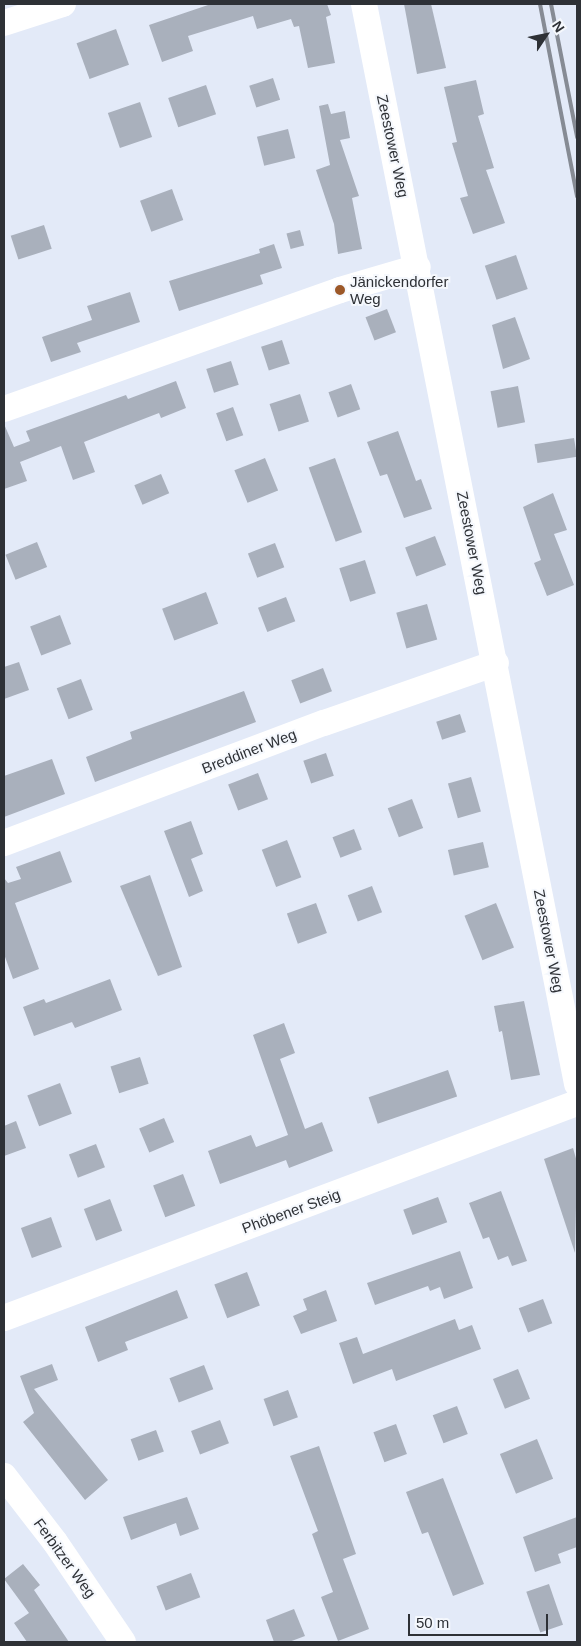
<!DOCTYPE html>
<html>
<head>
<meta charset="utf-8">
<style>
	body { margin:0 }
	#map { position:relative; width:581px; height:1646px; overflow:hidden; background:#e3eaf8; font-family:Arial,sans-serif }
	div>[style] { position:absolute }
	.building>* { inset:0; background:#a9b0bc; transform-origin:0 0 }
	.minor>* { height:26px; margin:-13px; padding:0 13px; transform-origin:13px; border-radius:13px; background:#fff }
	.rail>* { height:4px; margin:-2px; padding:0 2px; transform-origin:2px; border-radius:2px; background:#868b94 }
	.dots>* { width:14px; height:14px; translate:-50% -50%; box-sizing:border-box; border:2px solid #f5f8fd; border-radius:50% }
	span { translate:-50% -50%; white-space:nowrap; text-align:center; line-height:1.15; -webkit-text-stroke:4px #f5f8fd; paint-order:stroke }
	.street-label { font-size:15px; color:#2e3136 }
	.poi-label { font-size:15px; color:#2e3136 }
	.left { translate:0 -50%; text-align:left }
	.frame { position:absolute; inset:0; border:5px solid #2e3136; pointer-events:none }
	.north { position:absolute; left:521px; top:10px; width:50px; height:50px; -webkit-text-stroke:4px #f5f8fd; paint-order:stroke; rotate:56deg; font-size:14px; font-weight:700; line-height:20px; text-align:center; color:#2e3136 }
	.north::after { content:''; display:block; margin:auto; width:18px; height:22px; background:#2e3136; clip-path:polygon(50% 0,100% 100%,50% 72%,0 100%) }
	.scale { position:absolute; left:408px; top:1614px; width:140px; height:22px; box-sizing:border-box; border:2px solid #2e3136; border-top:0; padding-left:6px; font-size:15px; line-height:18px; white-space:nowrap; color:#2e3136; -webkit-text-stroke:4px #f5f8fd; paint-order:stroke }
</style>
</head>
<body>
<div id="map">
	<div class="building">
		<div style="clip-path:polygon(211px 4px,327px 4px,331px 15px,326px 17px,335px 63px,308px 68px,299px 26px,294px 27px,291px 19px,257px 29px,253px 16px,188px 36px,193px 51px,162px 62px,149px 25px)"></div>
		<div style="clip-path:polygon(404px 4px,431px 4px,446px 68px,417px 74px)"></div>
		<div style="left:116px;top:29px;width:38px;height:42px;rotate:70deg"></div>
		<div style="left:273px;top:78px;width:23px;height:25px;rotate:72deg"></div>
		<div style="clip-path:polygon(476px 80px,484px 114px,478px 116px,494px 168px,486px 170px,505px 223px,473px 234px,460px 198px,468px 196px,452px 143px,457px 142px,444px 87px)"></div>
		<div style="left:206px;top:85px;width:31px;height:40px;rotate:71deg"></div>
		<div style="left:140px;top:102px;width:37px;height:34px;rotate:71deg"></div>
		<div style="clip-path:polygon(328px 104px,331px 114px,345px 111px,350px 138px,340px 140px,359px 196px,352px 198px,362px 249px,338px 254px,334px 224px,316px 170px,330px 165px,319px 106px)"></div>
		<div style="left:288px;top:129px;width:30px;height:32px;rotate:76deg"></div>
		<div style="left:172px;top:189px;width:33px;height:34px;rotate:70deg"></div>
		<div style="left:44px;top:225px;width:25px;height:35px;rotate:72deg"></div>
		<div style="left:300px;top:230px;width:16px;height:14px;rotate:75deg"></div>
		<div style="clip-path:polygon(274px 244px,282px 268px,260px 275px,263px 284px,179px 311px,169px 281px,260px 253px,259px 249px)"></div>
		<div style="left:516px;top:255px;width:36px;height:33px;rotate:71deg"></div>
		<div style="clip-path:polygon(130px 292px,140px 322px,77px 343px,81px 352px,51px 362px,42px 337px,92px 320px,87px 306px)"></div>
		<div style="left:387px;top:309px;width:25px;height:23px;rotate:69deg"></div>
		<div style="clip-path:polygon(515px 317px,530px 359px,503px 369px,492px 325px)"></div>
		<div style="left:282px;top:340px;width:25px;height:22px;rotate:72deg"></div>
		<div style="left:231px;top:361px;width:25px;height:26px;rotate:72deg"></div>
		<div style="clip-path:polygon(176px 381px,186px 408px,161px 418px,159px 413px,84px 442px,95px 472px,73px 480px,61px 446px,20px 462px,27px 481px,4px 489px,4px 424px,14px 447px,30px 441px,26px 431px,126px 395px,128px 399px)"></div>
		<div style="left:351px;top:384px;width:27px;height:24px;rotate:70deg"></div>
		<div style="left:518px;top:386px;width:37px;height:28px;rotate:79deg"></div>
		<div style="left:300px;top:394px;width:29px;height:32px;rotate:72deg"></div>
		<div style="left:233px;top:407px;width:30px;height:18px;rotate:70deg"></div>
		<div style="clip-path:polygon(398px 431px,416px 481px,421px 479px,432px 509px,404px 518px,387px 474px,380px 476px,367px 442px)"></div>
		<div style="left:574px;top:438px;width:19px;height:40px;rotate:81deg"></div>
		<div style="left:265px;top:458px;width:35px;height:33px;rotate:68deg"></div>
		<div style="left:335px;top:458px;width:79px;height:28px;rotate:70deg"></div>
		<div style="left:161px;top:474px;width:21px;height:29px;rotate:67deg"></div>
		<div style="clip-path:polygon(553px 493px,567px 530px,554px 534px,574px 585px,547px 596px,534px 563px,541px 560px,523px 507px)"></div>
		<div style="left:435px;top:536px;width:31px;height:32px;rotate:69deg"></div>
		<div style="left:37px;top:542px;width:27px;height:34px;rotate:68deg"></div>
		<div style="left:275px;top:543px;width:26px;height:29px;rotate:69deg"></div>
		<div style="left:365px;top:560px;width:35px;height:27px;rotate:72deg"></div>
		<div style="left:206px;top:592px;width:34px;height:47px;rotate:69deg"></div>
		<div style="left:286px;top:597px;width:26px;height:30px;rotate:69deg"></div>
		<div style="left:427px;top:604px;width:37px;height:32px;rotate:74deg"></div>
		<div style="left:60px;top:615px;width:31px;height:32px;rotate:69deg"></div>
		<div style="clip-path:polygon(19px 662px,29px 690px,4px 699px,4px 667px)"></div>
		<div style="left:323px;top:668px;width:25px;height:34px;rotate:69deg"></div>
		<div style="left:81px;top:679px;width:33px;height:26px;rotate:69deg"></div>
		<div style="clip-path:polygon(244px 691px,256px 722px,95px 782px,86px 757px,132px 739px,130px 732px)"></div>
		<div style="left:460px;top:714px;width:19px;height:25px;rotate:72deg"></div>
		<div style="left:326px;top:753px;width:24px;height:24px;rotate:71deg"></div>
		<div style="clip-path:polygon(52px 759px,65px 794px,4px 817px,4px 776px)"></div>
		<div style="left:258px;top:773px;width:28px;height:32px;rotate:69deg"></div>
		<div style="left:471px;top:777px;width:36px;height:24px;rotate:74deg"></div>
		<div style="left:412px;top:799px;width:31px;height:26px;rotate:69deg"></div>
		<div style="clip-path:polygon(191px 821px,203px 854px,191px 859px,203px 891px,189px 897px,164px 831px)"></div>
		<div style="left:354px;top:829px;width:22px;height:23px;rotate:69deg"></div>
		<div style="left:287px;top:840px;width:40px;height:27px;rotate:69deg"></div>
		<div style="left:483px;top:842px;width:26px;height:36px;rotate:77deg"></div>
		<div style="clip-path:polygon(60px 851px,72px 882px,15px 903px,39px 969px,13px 979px,4px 954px,4px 878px,8px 883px,21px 879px,16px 867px)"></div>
		<div style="clip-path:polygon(150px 875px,182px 967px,158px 976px,120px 886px)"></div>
		<div style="left:372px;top:886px;width:28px;height:26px;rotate:69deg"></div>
		<div style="left:316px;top:903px;width:32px;height:31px;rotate:70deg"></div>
		<div style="left:496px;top:903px;width:48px;height:34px;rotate:68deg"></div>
		<div style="clip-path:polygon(110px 979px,122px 1010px,75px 1028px,72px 1022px,34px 1036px,23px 1007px,44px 999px,46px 1003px)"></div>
		<div style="clip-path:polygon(524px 1001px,540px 1075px,511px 1080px,502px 1031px,499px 1032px,494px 1006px)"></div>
		<div style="clip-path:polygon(284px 1023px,295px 1053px,280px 1059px,305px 1129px,322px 1122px,333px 1151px,289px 1168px,286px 1160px,220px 1184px,208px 1151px,251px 1135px,256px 1147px,288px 1135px,253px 1035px)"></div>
		<div style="left:140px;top:1057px;width:28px;height:31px;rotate:72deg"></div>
		<div style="left:448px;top:1070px;width:28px;height:84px;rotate:71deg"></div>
		<div style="left:60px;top:1083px;width:33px;height:35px;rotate:69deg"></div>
		<div style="left:164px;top:1118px;width:26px;height:27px;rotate:67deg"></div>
		<div style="clip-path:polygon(16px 1121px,26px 1148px,4px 1156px,4px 1126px)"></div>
		<div style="left:96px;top:1144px;width:25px;height:29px;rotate:69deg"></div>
		<div style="clip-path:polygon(573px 1148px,577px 1162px,575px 1253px,544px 1159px)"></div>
		<div style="left:183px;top:1174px;width:34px;height:32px;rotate:69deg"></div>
		<div style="clip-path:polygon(501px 1191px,527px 1261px,512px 1266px,508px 1256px,498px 1260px,489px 1237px,483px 1239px,469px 1203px)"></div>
		<div style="left:438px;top:1197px;width:27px;height:37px;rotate:70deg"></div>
		<div style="left:110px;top:1199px;width:34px;height:28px;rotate:69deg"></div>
		<div style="left:51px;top:1217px;width:32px;height:32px;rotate:70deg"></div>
		<div style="clip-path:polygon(460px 1251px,473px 1288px,444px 1299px,440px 1287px,430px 1291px,428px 1286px,375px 1305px,367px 1283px)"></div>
		<div style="left:247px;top:1272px;width:36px;height:35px;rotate:69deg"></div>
		<div style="clip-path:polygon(177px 1290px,188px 1318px,125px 1342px,128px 1350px,98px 1362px,85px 1327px)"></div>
		<div style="clip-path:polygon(326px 1290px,337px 1321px,301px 1334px,293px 1316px,307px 1310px,303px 1299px)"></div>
		<div style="left:543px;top:1299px;width:26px;height:26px;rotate:69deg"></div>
		<div style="clip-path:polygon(455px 1319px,459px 1330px,472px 1325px,481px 1349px,396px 1381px,392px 1369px,353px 1384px,339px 1343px,357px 1337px,363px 1354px)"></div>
		<div style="clip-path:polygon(52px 1364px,58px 1380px,34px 1389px,108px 1480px,85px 1500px,23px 1422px,34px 1413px,20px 1376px)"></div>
		<div style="left:204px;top:1365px;width:26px;height:37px;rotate:69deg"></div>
		<div style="left:518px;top:1369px;width:32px;height:27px;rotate:68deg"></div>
		<div style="left:288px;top:1390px;width:29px;height:26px;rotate:70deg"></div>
		<div style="left:457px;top:1406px;width:30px;height:26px;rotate:69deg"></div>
		<div style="left:220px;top:1420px;width:25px;height:31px;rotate:69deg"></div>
		<div style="left:396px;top:1424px;width:32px;height:24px;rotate:70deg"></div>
		<div style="left:156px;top:1430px;width:23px;height:27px;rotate:70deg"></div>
		<div style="left:537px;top:1439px;width:43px;height:40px;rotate:68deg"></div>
		<div style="clip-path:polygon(319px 1446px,356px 1554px,343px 1559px,369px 1629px,338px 1641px,321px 1597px,333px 1592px,312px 1534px,318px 1531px,290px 1456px)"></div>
		<div style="clip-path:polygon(443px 1478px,484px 1584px,453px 1596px,428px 1532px,422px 1534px,406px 1492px)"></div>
		<div style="clip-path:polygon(187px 1497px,199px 1529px,180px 1536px,176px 1523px,131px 1540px,123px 1517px)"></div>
		<div style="clip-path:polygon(577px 1517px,577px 1547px,558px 1554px,561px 1563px,535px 1572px,523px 1537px)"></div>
		<div style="clip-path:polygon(23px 1564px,40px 1585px,34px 1590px,69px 1642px,27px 1642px,14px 1623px,29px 1613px,4px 1579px)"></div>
		<div style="left:191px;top:1573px;width:26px;height:37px;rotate:69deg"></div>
		<div style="left:549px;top:1584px;width:43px;height:24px;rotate:71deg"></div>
		<div style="clip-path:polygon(294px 1609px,305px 1636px,289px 1642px,274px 1642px,266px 1620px)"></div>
	</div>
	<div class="minor">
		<div style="left:364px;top:4px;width:1101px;rotate:78.84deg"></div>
		<div style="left:4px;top:23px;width:62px;rotate:-17.9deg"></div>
		<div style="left:4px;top:409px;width:356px;rotate:-19.5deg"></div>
		<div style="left:340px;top:290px;width:81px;rotate:-16.4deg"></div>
		<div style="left:4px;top:843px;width:342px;rotate:-20.6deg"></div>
		<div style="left:324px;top:723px;width:182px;rotate:-19.2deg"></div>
		<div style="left:4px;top:1318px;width:612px;rotate:-20.57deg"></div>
		<div style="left:4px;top:1476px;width:83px;rotate:52.3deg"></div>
		<div style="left:55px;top:1542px;width:121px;rotate:55.8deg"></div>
	</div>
	<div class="rail">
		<div style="left:540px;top:4px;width:196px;rotate:79.1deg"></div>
		<div style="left:551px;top:4px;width:136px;rotate:78.9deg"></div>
	</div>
	<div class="dots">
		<div style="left:340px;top:290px;background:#9c5828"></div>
	</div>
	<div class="street-label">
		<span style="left:393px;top:146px;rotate:78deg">Zeestower Weg</span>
		<span style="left:472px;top:543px;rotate:79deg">Zeestower Weg</span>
		<span style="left:249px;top:751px;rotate:-21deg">Breddiner Weg</span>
		<span style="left:549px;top:941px;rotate:79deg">Zeestower Weg</span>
		<span style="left:291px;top:1211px;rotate:-20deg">Phöbener Steig</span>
		<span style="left:65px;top:1558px;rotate:54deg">Ferbitzer Weg</span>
	</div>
	<div class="poi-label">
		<span class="left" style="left:350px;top:290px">Jänickendorfer<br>Weg</span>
	</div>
	<div class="frame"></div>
	<div class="north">N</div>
	<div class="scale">50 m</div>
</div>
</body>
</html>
